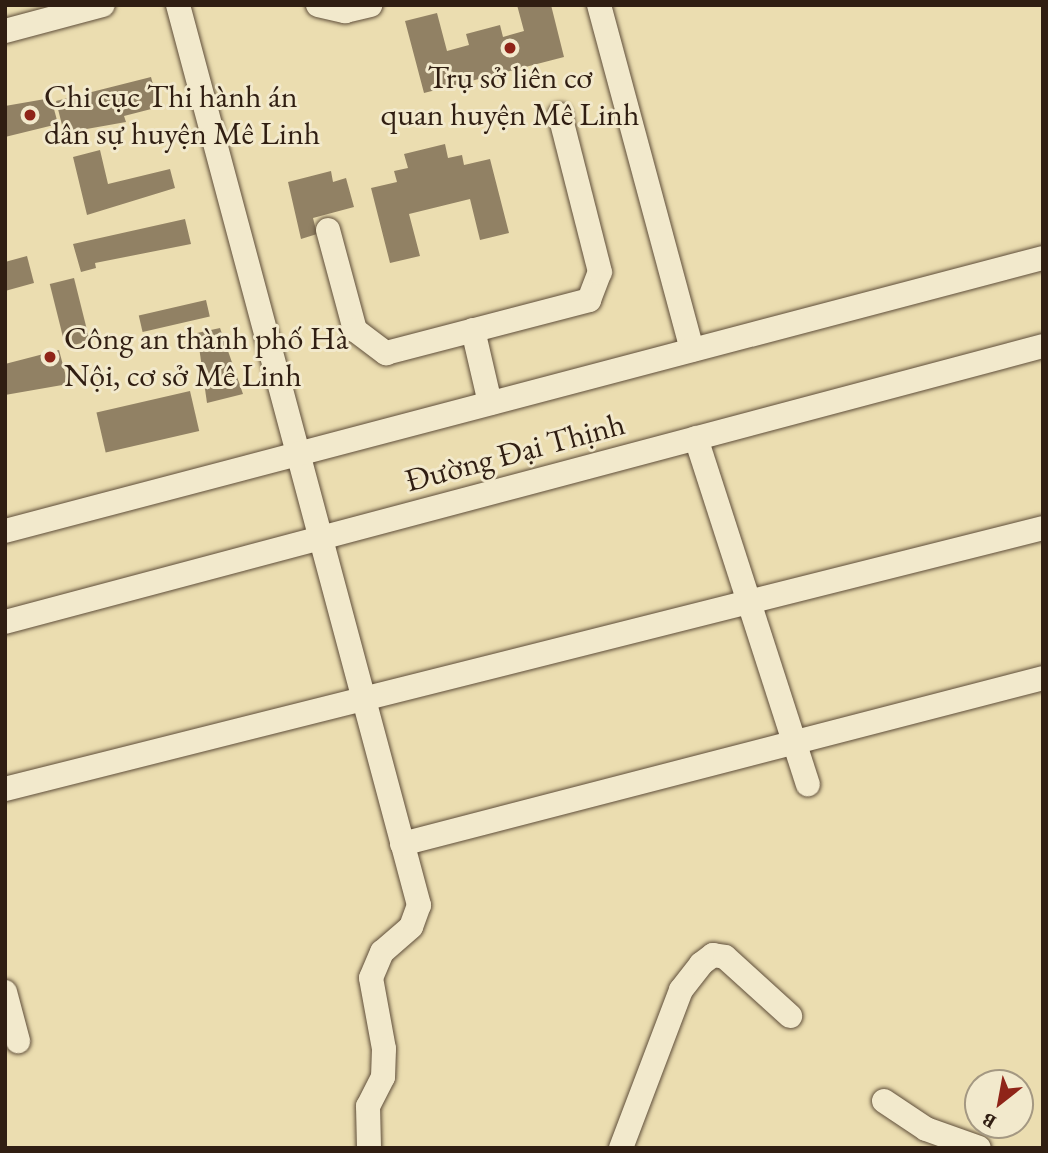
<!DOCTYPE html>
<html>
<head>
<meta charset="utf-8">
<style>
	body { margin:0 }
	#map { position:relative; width:1048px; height:1153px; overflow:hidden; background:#ebddb0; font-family:"EB Garamond",serif }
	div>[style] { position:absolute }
	.building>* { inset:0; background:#918164; transform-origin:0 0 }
	.roads { filter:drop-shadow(0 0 2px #5f4e3a) drop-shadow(0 0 2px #5f4e3a) }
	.minor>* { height:24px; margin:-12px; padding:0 12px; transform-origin:12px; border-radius:12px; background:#f2e9cc }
	.dots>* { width:19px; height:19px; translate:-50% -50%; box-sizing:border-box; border:4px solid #f2e9cc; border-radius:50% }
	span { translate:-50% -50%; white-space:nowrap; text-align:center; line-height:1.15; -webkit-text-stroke:6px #f2e9cc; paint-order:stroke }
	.poi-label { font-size:32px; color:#301e12 }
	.left { translate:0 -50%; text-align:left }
	.street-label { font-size:32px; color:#301e12 }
	.frame { position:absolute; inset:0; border:7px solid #301e12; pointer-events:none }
	.north { position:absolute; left:964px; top:1069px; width:70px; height:70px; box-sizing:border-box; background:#f2e9cc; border:2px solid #a49882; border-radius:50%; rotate:211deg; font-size:19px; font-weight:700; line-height:28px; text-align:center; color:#301e12 }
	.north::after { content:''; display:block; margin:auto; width:24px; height:32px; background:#8f2418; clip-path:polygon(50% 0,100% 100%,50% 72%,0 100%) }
</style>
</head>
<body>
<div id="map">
	<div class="building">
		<div style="clip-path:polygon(517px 5px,551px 5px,564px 57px,424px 93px,405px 21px,437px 13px,447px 51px,469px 45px,466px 34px,500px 25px,503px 37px,524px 31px)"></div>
		<div style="clip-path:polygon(151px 77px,159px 107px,124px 116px,126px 122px,64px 133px,56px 101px)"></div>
		<div style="clip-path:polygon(51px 98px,58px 124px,5px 137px,5px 106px)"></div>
		<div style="clip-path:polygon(445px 144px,448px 158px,462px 155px,464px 165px,490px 159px,509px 233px,480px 240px,470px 199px,409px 214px,420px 256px,390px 263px,371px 188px,397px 182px,394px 171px,408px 168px,404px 154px)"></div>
		<div style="clip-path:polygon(100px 150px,108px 184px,170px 169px,175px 188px,87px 215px,73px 157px)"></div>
		<div style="clip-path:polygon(331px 171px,333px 182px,346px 178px,354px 207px,313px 218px,317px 234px,301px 239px,288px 182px)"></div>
		<div style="clip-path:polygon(185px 219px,191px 244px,95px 263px,96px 268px,81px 272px,73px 244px)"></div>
		<div style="clip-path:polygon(27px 256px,34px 283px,5px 291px,5px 262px)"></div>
		<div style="left:74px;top:278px;width:65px;height:25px;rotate:76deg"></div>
		<div style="left:206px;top:300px;width:17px;height:69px;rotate:77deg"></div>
		<div style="clip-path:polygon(220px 328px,243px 394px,207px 403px,197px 333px)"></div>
		<div style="clip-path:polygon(59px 350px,68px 384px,5px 395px,5px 364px)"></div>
		<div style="left:190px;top:391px;width:41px;height:96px;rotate:77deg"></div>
	</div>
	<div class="roads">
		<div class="minor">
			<div style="left:178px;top:5px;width:932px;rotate:75.01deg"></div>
			<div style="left:419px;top:905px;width:23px;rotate:110deg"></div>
			<div style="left:411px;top:927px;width:38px;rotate:139deg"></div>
			<div style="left:382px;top:952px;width:28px;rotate:113deg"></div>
			<div style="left:371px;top:978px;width:72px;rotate:79.6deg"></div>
			<div style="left:384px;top:1049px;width:28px;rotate:92deg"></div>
			<div style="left:383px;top:1077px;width:33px;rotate:117deg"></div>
			<div style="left:368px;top:1106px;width:42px;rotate:88.6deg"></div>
			<div style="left:318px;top:5px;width:28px;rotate:13deg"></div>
			<div style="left:345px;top:11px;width:26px;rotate:-13deg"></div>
			<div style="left:599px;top:5px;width:357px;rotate:74.9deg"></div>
			<div style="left:5px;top:31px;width:101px;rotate:-14.9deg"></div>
			<div style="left:328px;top:230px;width:104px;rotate:74.9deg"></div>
			<div style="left:355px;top:330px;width:39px;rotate:37deg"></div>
			<div style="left:386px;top:353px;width:210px;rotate:-14.6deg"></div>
			<div style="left:589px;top:300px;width:30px;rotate:-69deg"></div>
			<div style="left:600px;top:272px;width:162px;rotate:-104.3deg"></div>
			<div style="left:473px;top:330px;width:75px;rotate:76.9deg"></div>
			<div style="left:696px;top:438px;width:364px;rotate:72.1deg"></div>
			<div style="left:5px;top:531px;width:1073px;rotate:-14.74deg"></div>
			<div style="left:5px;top:622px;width:1074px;rotate:-14.89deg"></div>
			<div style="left:5px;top:789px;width:1070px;rotate:-14.11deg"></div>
			<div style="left:402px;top:844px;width:662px;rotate:-14.52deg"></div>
			<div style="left:5px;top:992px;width:51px;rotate:75.1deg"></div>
			<div style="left:884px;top:1101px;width:50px;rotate:33.7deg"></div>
			<div style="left:926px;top:1129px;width:56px;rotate:19.7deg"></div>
			<div style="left:621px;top:1148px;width:169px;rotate:-69.2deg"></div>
			<div style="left:681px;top:990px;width:33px;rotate:-52deg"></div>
			<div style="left:701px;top:964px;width:15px;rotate:-37deg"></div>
			<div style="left:713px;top:955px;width:12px;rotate:9deg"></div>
			<div style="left:725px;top:957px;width:88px;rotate:42.2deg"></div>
		</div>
	</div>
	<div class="dots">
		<div style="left:510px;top:48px;background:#8f2418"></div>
		<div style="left:30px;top:115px;background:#8f2418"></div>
		<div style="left:50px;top:357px;background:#8f2418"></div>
	</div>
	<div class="poi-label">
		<span style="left:510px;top:96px">Trụ sở liên cơ<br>quan huyện Mê Linh</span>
		<span class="left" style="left:44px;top:115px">Chi cục Thi hành án<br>dân sự huyện Mê Linh</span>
		<span class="left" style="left:64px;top:357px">Công an thành phố Hà<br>Nội, cơ sở Mê Linh</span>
	</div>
	<div class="street-label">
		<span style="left:515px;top:452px;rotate:-15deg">Đường Đại Thịnh</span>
	</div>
	<div class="frame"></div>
	<div class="north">B</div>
</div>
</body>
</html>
